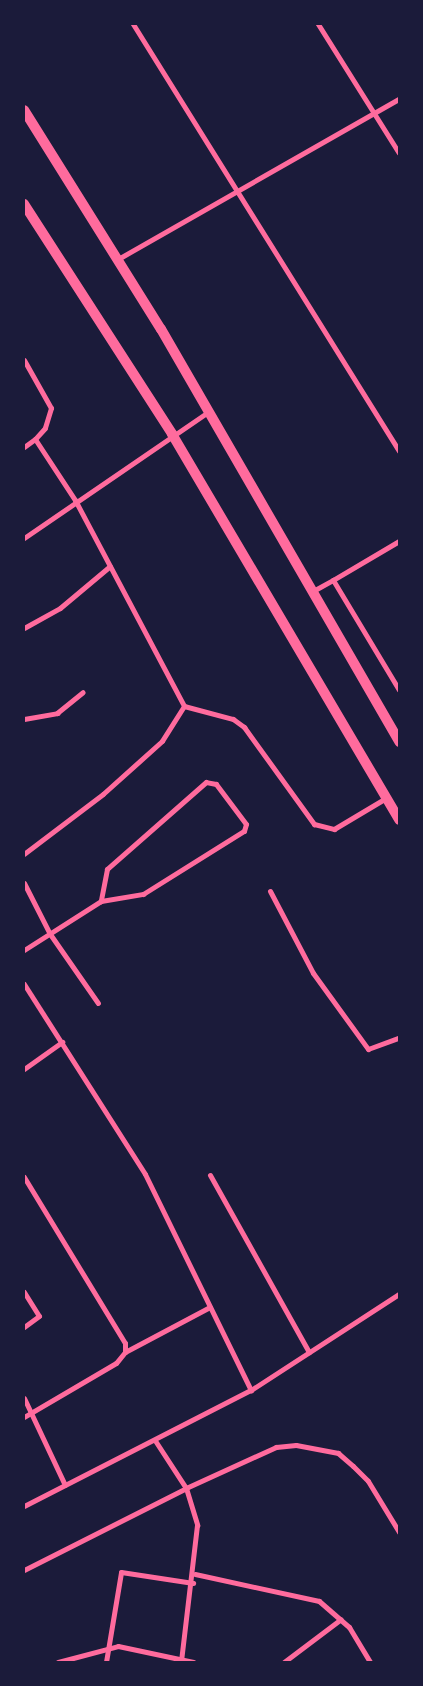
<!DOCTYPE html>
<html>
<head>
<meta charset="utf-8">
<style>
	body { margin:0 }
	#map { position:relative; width:423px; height:1686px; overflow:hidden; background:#1b1b3a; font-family:Poppins,sans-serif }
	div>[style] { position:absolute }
	.minor>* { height:5px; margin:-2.5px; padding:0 2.5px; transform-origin:2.5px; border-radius:2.5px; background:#ff6b9d }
	.secondary>* { height:10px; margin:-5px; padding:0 5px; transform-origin:5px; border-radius:5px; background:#ff6b9d }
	span { translate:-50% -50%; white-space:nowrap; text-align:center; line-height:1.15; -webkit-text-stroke:4px #1b1b3a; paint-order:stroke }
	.frame { position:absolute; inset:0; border:25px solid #1b1b3a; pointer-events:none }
</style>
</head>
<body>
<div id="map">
	<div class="minor">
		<div style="left:133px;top:24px;width:503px;rotate:58.08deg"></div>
		<div style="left:318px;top:24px;width:152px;rotate:57.9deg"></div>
		<div style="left:118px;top:259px;width:323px;rotate:-29.7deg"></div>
		<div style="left:24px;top:360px;width:55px;rotate:60.6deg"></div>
		<div style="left:51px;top:408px;width:21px;rotate:107deg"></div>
		<div style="left:45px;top:428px;width:15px;rotate:132deg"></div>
		<div style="left:35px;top:439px;width:73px;rotate:56.7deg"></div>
		<div style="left:75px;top:500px;width:233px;rotate:62.1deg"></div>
		<div style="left:184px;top:706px;width:41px;rotate:122.2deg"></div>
		<div style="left:162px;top:741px;width:79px;rotate:138.1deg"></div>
		<div style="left:103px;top:794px;width:99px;rotate:142.8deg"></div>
		<div style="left:24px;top:447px;width:14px;rotate:-36deg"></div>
		<div style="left:24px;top:538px;width:223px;rotate:-34.4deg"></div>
		<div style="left:399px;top:541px;width:77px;rotate:149.4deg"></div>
		<div style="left:333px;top:580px;width:128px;rotate:59deg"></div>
		<div style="left:313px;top:591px;width:23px;rotate:-29deg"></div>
		<div style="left:24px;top:628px;width:41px;rotate:-29.1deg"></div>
		<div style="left:60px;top:608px;width:65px;rotate:-40deg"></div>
		<div style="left:184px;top:706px;width:51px;rotate:14.9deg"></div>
		<div style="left:233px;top:719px;width:14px;rotate:36deg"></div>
		<div style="left:244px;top:727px;width:120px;rotate:54.2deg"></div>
		<div style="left:314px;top:824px;width:21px;rotate:14deg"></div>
		<div style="left:334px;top:829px;width:61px;rotate:-30.8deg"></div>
		<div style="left:24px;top:719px;width:34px;rotate:-10deg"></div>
		<div style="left:57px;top:713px;width:33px;rotate:-39deg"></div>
		<div style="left:24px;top:883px;width:57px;rotate:63deg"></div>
		<div style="left:50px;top:934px;width:84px;rotate:55.2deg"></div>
		<div style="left:270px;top:891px;width:93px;rotate:62.3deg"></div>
		<div style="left:313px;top:973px;width:94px;rotate:54.1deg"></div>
		<div style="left:368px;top:1049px;width:33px;rotate:-20deg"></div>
		<div style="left:24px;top:950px;width:91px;rotate:-32.5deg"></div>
		<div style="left:101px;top:901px;width:43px;rotate:-9.5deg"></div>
		<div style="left:143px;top:894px;width:119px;rotate:-32deg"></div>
		<div style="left:244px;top:831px;width:7px;rotate:-74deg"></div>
		<div style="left:246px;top:824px;width:50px;rotate:-126.9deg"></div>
		<div style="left:216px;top:784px;width:10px;rotate:-169deg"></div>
		<div style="left:206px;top:782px;width:132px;rotate:138.7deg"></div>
		<div style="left:107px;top:869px;width:33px;rotate:101deg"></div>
		<div style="left:24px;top:984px;width:225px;rotate:57.5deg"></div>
		<div style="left:145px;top:1174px;width:241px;rotate:63.9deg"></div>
		<div style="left:24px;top:1069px;width:47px;rotate:-35.4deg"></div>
		<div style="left:210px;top:1175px;width:203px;rotate:60.8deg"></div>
		<div style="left:24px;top:1177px;width:194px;rotate:58.7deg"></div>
		<div style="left:125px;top:1343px;width:9px;rotate:90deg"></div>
		<div style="left:125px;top:1352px;width:14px;rotate:129deg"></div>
		<div style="left:116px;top:1363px;width:107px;rotate:149.6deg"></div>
		<div style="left:24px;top:1292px;width:28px;rotate:58deg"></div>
		<div style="left:39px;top:1316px;width:19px;rotate:144deg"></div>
		<div style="left:125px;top:1352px;width:96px;rotate:-27.9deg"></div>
		<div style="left:24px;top:1398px;width:96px;rotate:64.8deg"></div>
		<div style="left:156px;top:1442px;width:55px;rotate:56.9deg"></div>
		<div style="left:186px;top:1488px;width:39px;rotate:73deg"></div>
		<div style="left:197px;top:1525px;width:138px;rotate:96.7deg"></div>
		<div style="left:24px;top:1506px;width:255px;rotate:-27.1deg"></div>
		<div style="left:251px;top:1390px;width:176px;rotate:-33deg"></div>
		<div style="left:24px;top:1570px;width:182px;rotate:-26.8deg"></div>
		<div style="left:186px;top:1488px;width:99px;rotate:-24.5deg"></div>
		<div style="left:276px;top:1447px;width:20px;rotate:-6deg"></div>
		<div style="left:296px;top:1445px;width:43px;rotate:10.8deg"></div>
		<div style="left:338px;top:1453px;width:20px;rotate:41deg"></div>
		<div style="left:353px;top:1466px;width:21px;rotate:45deg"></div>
		<div style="left:368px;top:1481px;width:60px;rotate:58.7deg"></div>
		<div style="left:195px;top:1574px;width:127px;rotate:12.3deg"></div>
		<div style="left:319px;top:1601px;width:40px;rotate:41deg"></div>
		<div style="left:349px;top:1627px;width:41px;rotate:59deg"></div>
		<div style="left:58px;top:1662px;width:62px;rotate:-14.9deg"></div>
		<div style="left:118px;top:1646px;width:77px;rotate:12deg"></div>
		<div style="left:106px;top:1662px;width:91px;rotate:-80.5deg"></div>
		<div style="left:121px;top:1572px;width:73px;rotate:8.7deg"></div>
		<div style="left:284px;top:1662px;width:71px;rotate:-37deg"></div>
	</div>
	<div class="secondary">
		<div style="left:24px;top:110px;width:258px;rotate:58deg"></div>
		<div style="left:161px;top:329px;width:477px;rotate:60deg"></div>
		<div style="left:24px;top:204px;width:274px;rotate:57.2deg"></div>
		<div style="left:172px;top:434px;width:448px;rotate:59.5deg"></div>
	</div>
	<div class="frame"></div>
</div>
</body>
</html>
